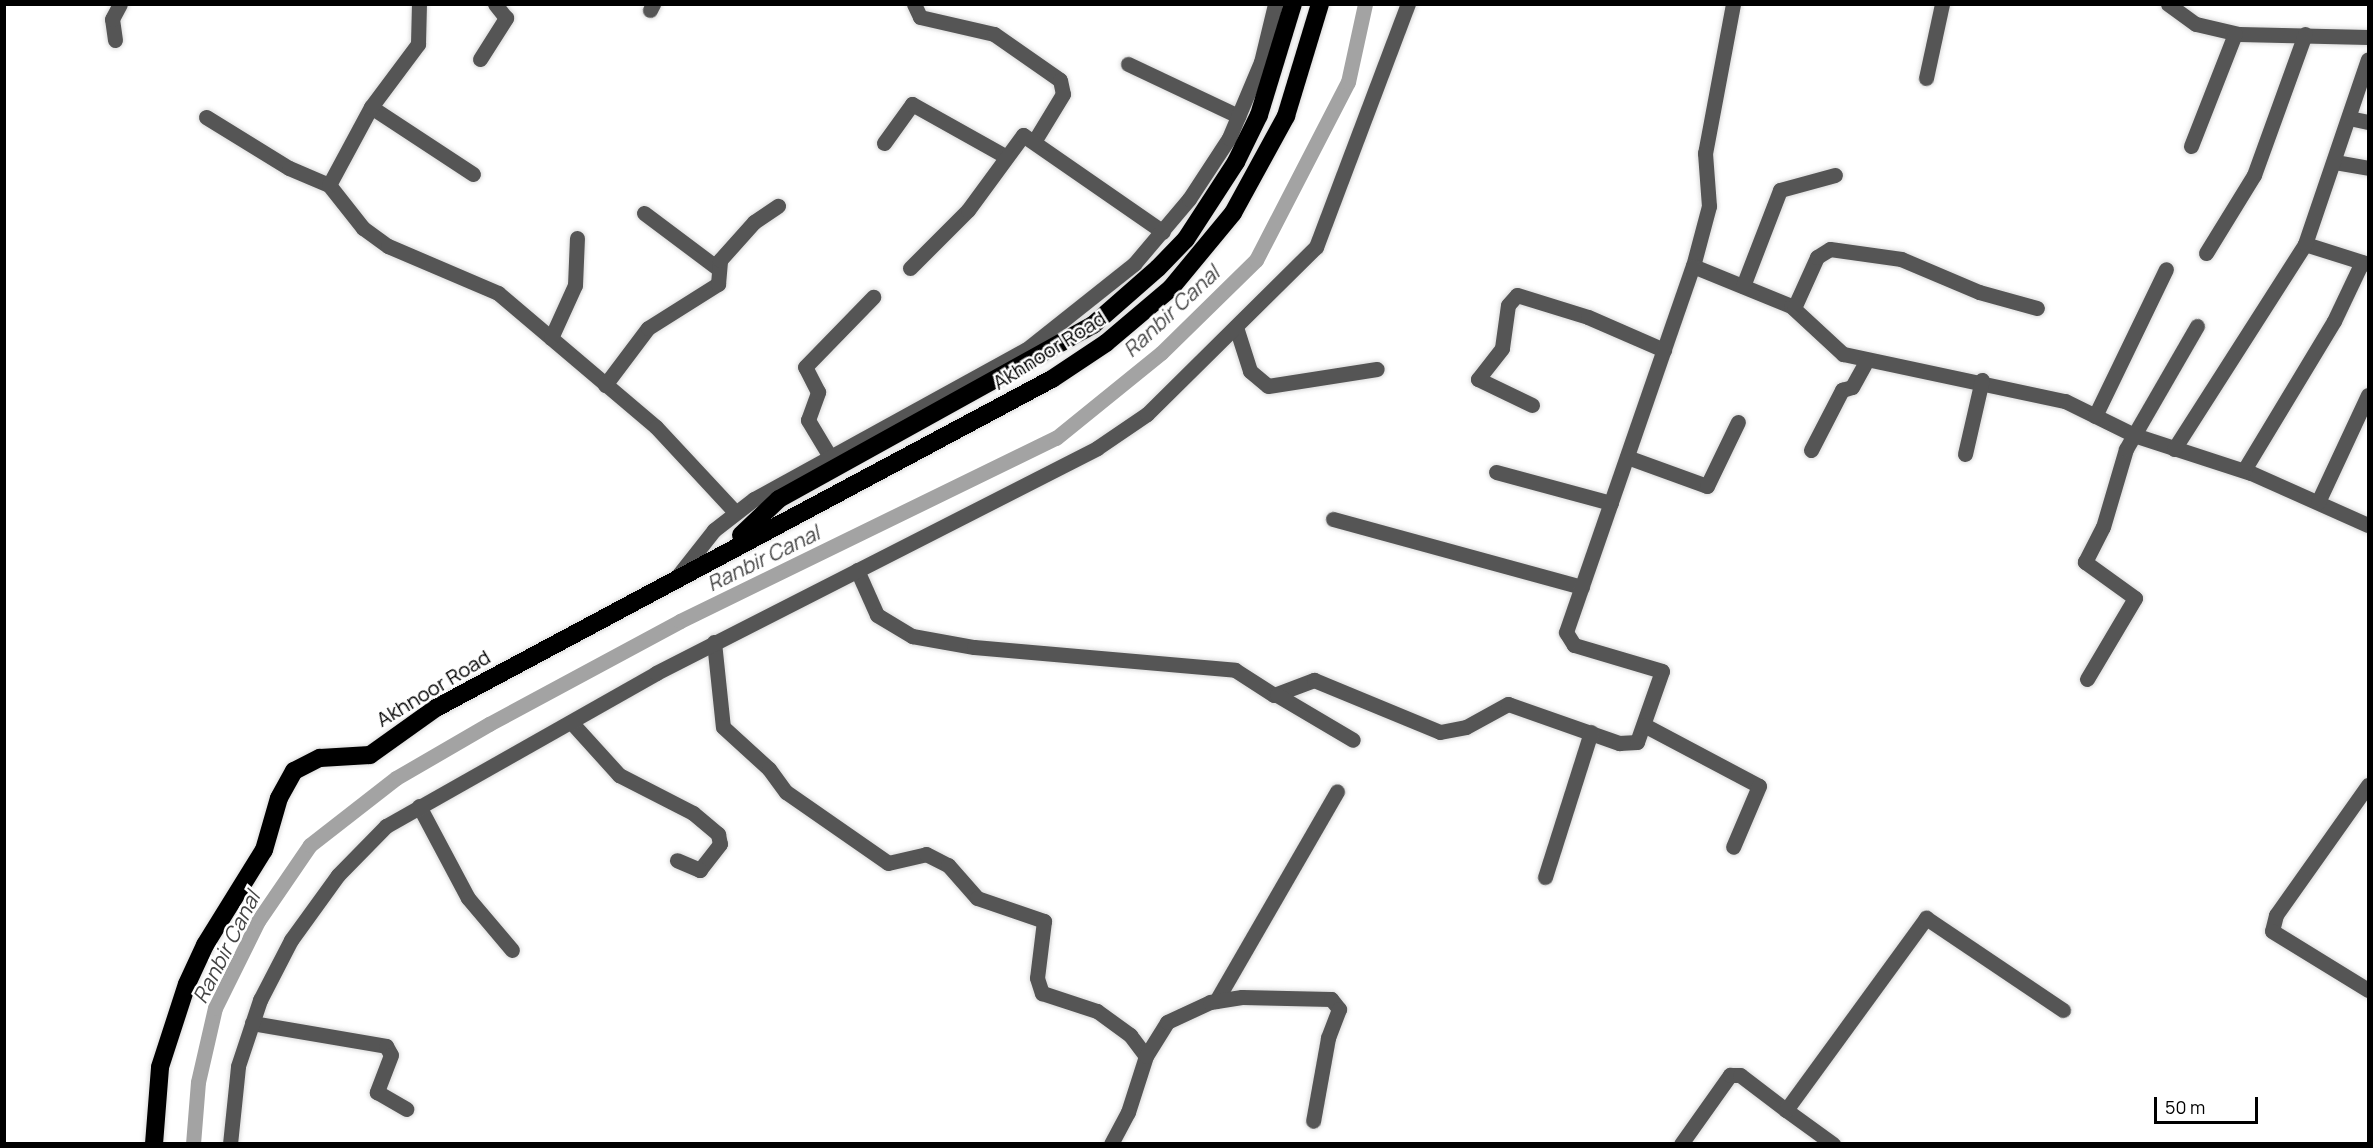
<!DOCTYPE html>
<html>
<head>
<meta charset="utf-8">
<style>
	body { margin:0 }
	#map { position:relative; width:2373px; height:1148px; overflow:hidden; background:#fff; font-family:Manrope,sans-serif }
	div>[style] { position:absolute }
	.canal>* { height:15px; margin:-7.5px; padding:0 7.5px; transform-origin:7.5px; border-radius:7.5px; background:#a3a3a3 }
	.roads { filter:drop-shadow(0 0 2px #dbdbdb) drop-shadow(0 0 2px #dbdbdb) }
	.minor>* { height:15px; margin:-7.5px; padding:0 7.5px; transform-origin:7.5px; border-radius:7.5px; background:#555 }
	.highway>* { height:18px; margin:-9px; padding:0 9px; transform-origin:9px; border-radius:9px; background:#000 }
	span { translate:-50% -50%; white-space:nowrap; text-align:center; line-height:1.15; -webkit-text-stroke:5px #fff; paint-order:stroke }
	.street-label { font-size:20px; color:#000 }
	.water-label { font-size:21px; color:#444; font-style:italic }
	.frame { position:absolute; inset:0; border:6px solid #000; pointer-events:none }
	.scale { position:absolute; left:2154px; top:1097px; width:104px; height:27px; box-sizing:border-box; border:3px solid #000; border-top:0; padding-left:8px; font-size:18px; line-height:21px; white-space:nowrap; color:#000; -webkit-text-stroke:4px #fff; paint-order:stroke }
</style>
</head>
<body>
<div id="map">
	<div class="canal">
		<div style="left:193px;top:1144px;width:62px;rotate:-85.4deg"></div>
		<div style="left:198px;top:1082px;width:76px;rotate:-77.1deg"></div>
		<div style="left:215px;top:1008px;width:97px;rotate:-63.7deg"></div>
		<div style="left:258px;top:921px;width:92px;rotate:-55.6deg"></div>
		<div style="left:310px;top:845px;width:109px;rotate:-37.9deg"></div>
		<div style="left:396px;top:778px;width:108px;rotate:-30.1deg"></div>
		<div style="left:489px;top:724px;width:217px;rotate:-28.3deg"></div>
		<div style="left:680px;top:621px;width:418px;rotate:-26deg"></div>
		<div style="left:1056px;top:438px;width:135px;rotate:-39deg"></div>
		<div style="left:1161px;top:353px;width:133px;rotate:-44.4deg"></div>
		<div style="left:1256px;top:260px;width:200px;rotate:-62.7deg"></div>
		<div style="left:1348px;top:82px;width:80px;rotate:-77.7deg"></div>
	</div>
	<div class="roads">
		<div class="minor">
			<div style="left:914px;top:4px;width:14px;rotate:65deg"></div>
			<div style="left:920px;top:17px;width:76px;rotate:12.9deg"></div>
			<div style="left:994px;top:34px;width:80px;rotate:34.9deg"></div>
			<div style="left:1060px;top:80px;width:14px;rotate:78deg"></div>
			<div style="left:1063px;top:94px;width:54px;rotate:121.3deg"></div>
			<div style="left:1733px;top:4px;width:152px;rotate:100.6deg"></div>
			<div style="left:1705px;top:153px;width:53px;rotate:85.7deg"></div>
			<div style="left:1709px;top:206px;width:62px;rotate:104.9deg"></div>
			<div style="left:1693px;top:266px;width:106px;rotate:22.2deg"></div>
			<div style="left:1791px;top:306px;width:71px;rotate:42.7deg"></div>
			<div style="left:1843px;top:354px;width:227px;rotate:12deg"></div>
			<div style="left:2065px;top:401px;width:77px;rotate:26.2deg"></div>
			<div style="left:2134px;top:435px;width:123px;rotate:18deg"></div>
			<div style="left:2251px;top:473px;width:128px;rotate:24deg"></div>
			<div style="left:2168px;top:4px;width:34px;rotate:36deg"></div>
			<div style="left:2196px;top:24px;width:44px;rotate:13.1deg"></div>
			<div style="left:2239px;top:34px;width:129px;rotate:1.3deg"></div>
			<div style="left:650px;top:10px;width:7px;rotate:-63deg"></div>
			<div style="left:115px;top:40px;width:21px;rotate:-98deg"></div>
			<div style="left:112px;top:19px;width:17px;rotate:-62deg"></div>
			<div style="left:480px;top:59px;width:49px;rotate:-57.6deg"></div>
			<div style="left:506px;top:18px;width:18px;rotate:-128deg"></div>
			<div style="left:1128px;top:64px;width:122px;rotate:25.3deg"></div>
			<div style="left:1926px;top:78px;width:76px;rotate:-77.8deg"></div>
			<div style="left:371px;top:107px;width:122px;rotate:33.3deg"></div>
			<div style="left:206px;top:117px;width:97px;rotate:31.6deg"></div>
			<div style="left:289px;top:168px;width:43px;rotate:23deg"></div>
			<div style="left:329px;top:185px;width:55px;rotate:51.7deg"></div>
			<div style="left:363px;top:228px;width:31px;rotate:36deg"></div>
			<div style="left:388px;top:246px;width:120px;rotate:23.1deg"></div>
			<div style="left:498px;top:293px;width:207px;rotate:40.3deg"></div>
			<div style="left:656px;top:427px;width:117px;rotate:47.1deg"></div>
			<div style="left:2349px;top:118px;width:19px;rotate:12deg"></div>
			<div style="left:884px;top:143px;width:48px;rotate:-54.3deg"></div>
			<div style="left:912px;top:104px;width:107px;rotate:29.2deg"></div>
			<div style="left:2191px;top:146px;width:120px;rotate:-68.6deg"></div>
			<div style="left:2335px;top:162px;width:34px;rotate:10deg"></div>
			<div style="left:329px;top:185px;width:89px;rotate:-61.7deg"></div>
			<div style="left:371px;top:107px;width:79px;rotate:-53.3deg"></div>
			<div style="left:418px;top:44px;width:40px;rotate:-88.6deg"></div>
			<div style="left:644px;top:213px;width:90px;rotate:36.9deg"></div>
			<div style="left:2305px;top:244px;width:66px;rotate:17.6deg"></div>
			<div style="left:2206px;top:253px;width:92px;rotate:-58.4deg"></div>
			<div style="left:2254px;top:175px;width:150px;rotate:-70.1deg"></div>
			<div style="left:910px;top:268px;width:82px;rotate:-45deg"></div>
			<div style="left:968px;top:210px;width:93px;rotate:-53.7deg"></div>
			<div style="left:1023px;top:135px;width:170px;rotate:34.7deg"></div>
			<div style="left:1743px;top:286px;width:103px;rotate:-68.9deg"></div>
			<div style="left:1780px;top:190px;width:57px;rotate:-15.3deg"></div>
			<div style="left:1794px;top:308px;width:56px;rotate:-65.7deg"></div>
			<div style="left:1817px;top:257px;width:15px;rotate:-32deg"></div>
			<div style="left:1830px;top:249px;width:72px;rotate:8deg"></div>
			<div style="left:1901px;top:259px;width:85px;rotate:22.9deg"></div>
			<div style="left:1979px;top:292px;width:60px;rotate:15.4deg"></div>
			<div style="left:1236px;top:327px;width:46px;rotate:72.3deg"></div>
			<div style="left:1250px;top:371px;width:23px;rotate:40deg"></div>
			<div style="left:1268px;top:386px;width:110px;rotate:-8.9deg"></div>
			<div style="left:551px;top:338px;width:58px;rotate:-65.6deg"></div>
			<div style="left:575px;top:285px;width:47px;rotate:-87.6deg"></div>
			<div style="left:605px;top:385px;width:71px;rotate:-53deg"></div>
			<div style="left:648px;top:328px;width:83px;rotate:-32.2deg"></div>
			<div style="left:718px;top:284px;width:24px;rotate:-85deg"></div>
			<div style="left:720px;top:260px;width:51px;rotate:-48.2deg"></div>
			<div style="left:754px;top:222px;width:29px;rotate:-34deg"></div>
			<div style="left:1532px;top:405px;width:60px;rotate:-154.3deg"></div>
			<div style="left:1478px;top:379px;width:39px;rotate:-52deg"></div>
			<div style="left:1502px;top:348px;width:43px;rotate:-82.1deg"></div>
			<div style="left:1508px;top:305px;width:13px;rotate:-48deg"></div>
			<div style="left:1517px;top:295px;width:74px;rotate:17.2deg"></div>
			<div style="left:1588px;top:317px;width:83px;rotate:23.5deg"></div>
			<div style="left:2095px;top:416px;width:163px;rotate:-64.2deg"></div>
			<div style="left:2174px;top:449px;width:243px;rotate:-57.4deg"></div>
			<div style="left:2305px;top:244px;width:195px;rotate:-71.2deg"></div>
			<div style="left:1811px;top:450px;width:68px;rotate:-62.7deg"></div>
			<div style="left:1842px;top:390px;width:10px;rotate:-17deg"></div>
			<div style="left:1852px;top:387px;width:31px;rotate:-61deg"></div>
			<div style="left:1965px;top:454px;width:76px;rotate:-77.1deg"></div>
			<div style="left:829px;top:455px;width:41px;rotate:-121deg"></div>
			<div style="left:808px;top:420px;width:30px;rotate:-70deg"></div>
			<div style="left:818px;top:392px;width:28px;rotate:-117deg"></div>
			<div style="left:805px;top:367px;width:98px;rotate:-45.8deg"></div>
			<div style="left:1627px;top:457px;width:85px;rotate:19.9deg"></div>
			<div style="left:1707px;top:486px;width:71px;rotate:-64.2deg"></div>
			<div style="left:2244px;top:470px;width:174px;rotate:-58.9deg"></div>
			<div style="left:2334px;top:321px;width:65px;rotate:-64.6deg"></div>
			<div style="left:1496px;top:472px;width:119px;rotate:15.1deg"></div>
			<div style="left:2318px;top:502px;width:118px;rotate:-65deg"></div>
			<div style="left:1333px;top:519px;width:258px;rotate:15.3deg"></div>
			<div style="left:857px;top:570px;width:49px;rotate:66deg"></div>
			<div style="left:877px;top:615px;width:41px;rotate:31deg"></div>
			<div style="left:912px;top:636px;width:63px;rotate:10.1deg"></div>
			<div style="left:974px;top:647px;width:262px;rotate:5deg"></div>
			<div style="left:1235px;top:670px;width:46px;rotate:32.7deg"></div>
			<div style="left:1274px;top:695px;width:43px;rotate:-20.6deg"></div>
			<div style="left:1314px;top:680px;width:136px;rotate:22.4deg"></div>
			<div style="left:1440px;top:732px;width:26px;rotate:-11deg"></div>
			<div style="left:1466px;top:727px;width:48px;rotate:-28.7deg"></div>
			<div style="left:1508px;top:704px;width:118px;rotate:19.4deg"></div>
			<div style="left:1619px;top:743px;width:18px;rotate:-3deg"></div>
			<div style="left:1637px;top:742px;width:75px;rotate:-70.6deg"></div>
			<div style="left:1662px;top:671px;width:92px;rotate:-163.5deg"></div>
			<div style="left:1574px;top:645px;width:15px;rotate:-122deg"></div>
			<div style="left:1566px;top:632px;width:387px;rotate:-70.9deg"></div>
			<div style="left:677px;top:577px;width:60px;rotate:-51.8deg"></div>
			<div style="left:714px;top:530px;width:51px;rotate:-37.8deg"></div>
			<div style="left:754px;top:499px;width:311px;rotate:-28.8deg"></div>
			<div style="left:1027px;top:349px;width:137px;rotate:-38.5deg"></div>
			<div style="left:1134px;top:264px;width:85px;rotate:-49.8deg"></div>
			<div style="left:1189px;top:199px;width:73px;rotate:-56.7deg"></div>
			<div style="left:1229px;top:138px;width:82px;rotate:-67.2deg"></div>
			<div style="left:1261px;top:62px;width:60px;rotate:-76.4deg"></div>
			<div style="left:714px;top:642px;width:85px;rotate:84deg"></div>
			<div style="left:723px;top:727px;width:62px;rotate:42.4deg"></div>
			<div style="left:769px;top:769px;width:29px;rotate:54deg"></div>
			<div style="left:786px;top:792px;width:124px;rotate:34.8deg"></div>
			<div style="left:888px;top:863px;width:39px;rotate:-13deg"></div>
			<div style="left:926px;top:854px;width:25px;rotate:27deg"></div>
			<div style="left:948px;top:865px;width:44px;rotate:48.7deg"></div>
			<div style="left:977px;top:898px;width:71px;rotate:18.9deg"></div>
			<div style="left:1044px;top:921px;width:57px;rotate:97deg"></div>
			<div style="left:1037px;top:978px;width:16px;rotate:72deg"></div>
			<div style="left:1042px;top:993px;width:58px;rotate:18.1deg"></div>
			<div style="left:1097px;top:1011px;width:41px;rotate:36deg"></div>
			<div style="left:1130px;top:1035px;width:26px;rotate:53deg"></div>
			<div style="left:1146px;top:1056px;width:59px;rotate:107.8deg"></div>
			<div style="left:1128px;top:1112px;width:36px;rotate:118deg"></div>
			<div style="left:2087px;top:679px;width:94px;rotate:-59.3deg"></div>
			<div style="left:2135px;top:598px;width:62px;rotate:-144.2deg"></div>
			<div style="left:2085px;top:562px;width:39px;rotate:-63deg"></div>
			<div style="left:2103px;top:527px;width:81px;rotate:-73.6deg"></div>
			<div style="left:2126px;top:449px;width:142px;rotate:-60deg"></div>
			<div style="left:1277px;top:695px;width:88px;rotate:30.6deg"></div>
			<div style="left:571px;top:722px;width:72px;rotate:47.8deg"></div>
			<div style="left:619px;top:775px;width:83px;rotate:27.2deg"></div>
			<div style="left:693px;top:813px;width:33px;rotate:40deg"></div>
			<div style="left:718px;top:834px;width:10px;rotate:79deg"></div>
			<div style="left:720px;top:844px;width:33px;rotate:128deg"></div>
			<div style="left:700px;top:870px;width:25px;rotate:-157deg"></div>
			<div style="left:1644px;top:725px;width:130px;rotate:27.9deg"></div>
			<div style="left:1759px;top:786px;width:66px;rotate:113.1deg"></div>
			<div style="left:2368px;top:785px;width:159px;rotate:125.3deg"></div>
			<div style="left:2276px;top:915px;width:16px;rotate:104deg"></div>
			<div style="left:2272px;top:931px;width:113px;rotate:31.6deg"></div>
			<div style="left:419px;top:806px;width:104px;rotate:62deg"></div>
			<div style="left:468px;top:898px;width:68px;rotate:49.8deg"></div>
			<div style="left:1545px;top:877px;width:152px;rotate:-72.4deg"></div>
			<div style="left:1216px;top:1001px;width:242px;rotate:-60deg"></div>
			<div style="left:252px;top:1023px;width:136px;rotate:9.7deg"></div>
			<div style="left:386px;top:1046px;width:10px;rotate:61deg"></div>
			<div style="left:391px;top:1055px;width:40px;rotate:111deg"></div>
			<div style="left:377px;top:1092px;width:34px;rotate:30deg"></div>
			<div style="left:1146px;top:1056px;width:40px;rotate:-58deg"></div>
			<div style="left:1167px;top:1022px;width:47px;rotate:-24.9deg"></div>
			<div style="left:1210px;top:1002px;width:32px;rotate:-9deg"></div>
			<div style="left:1242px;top:997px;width:89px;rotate:1.3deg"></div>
			<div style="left:1331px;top:999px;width:13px;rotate:51deg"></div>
			<div style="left:1339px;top:1009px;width:31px;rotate:111deg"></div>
			<div style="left:1328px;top:1038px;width:84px;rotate:100.2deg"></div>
			<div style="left:1786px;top:1110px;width:58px;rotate:35.9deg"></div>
			<div style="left:230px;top:1144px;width:78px;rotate:-84.1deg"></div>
			<div style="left:238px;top:1066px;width:70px;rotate:-71.6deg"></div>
			<div style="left:260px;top:1000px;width:68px;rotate:-62.7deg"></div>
			<div style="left:291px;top:940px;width:80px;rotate:-54.1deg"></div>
			<div style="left:338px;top:875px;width:69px;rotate:-45.6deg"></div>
			<div style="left:386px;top:826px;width:310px;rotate:-29.5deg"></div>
			<div style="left:656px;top:673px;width:495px;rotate:-27deg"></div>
			<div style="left:1097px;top:448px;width:60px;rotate:-34.2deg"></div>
			<div style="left:1147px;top:414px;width:238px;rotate:-44.7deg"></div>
			<div style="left:1316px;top:247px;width:260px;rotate:-69.3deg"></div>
			<div style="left:1681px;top:1144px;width:85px;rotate:-54.6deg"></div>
			<div style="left:1730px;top:1075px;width:10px"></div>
			<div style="left:1740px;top:1075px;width:58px;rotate:37.3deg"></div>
			<div style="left:1786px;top:1110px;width:238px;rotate:-53.9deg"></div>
			<div style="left:1926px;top:918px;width:165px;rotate:33.9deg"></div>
		</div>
		<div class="highway">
			<div style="left:741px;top:535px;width:52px;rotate:-43.5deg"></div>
			<div style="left:779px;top:499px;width:359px;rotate:-29deg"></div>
			<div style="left:1093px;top:325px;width:86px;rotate:-41.2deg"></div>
			<div style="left:1158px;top:268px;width:40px;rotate:-46deg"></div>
			<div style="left:1186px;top:239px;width:92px;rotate:-57deg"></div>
			<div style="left:1236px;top:162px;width:52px;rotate:-63.9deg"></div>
			<div style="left:1259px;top:115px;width:116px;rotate:-73deg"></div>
			<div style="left:154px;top:1144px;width:77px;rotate:-85.5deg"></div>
			<div style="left:160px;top:1067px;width:87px;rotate:-72deg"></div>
			<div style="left:187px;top:984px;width:43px;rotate:-65.2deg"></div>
			<div style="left:205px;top:945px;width:112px;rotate:-58.2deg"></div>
			<div style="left:264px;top:850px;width:54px;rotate:-73.9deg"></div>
			<div style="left:279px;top:798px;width:31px;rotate:-61deg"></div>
			<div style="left:294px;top:771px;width:29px;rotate:-27deg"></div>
			<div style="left:320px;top:758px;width:50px;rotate:-3.4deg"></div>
			<div style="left:370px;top:755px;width:81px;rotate:-35.5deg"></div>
			<div style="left:436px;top:708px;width:698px;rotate:-28.11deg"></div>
			<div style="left:1052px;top:379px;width:65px;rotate:-33.7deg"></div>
			<div style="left:1106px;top:343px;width:85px;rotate:-40.2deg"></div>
			<div style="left:1171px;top:288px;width:97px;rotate:-50.4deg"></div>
			<div style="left:1233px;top:213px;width:111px;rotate:-61.3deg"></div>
			<div style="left:1286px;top:116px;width:117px;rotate:-73.1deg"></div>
		</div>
	</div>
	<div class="street-label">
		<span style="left:1049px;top:350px;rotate:-32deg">Akhnoor Road</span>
		<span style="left:433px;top:688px;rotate:-31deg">Akhnoor Road</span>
	</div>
	<div class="water-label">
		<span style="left:1171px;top:311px;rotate:-43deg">Ranbir Canal</span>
		<span style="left:763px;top:558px;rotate:-26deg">Ranbir Canal</span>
		<span style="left:226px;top:947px;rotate:-63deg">Ranbir Canal</span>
	</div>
	<div class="frame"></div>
	<div class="scale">50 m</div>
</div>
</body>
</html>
